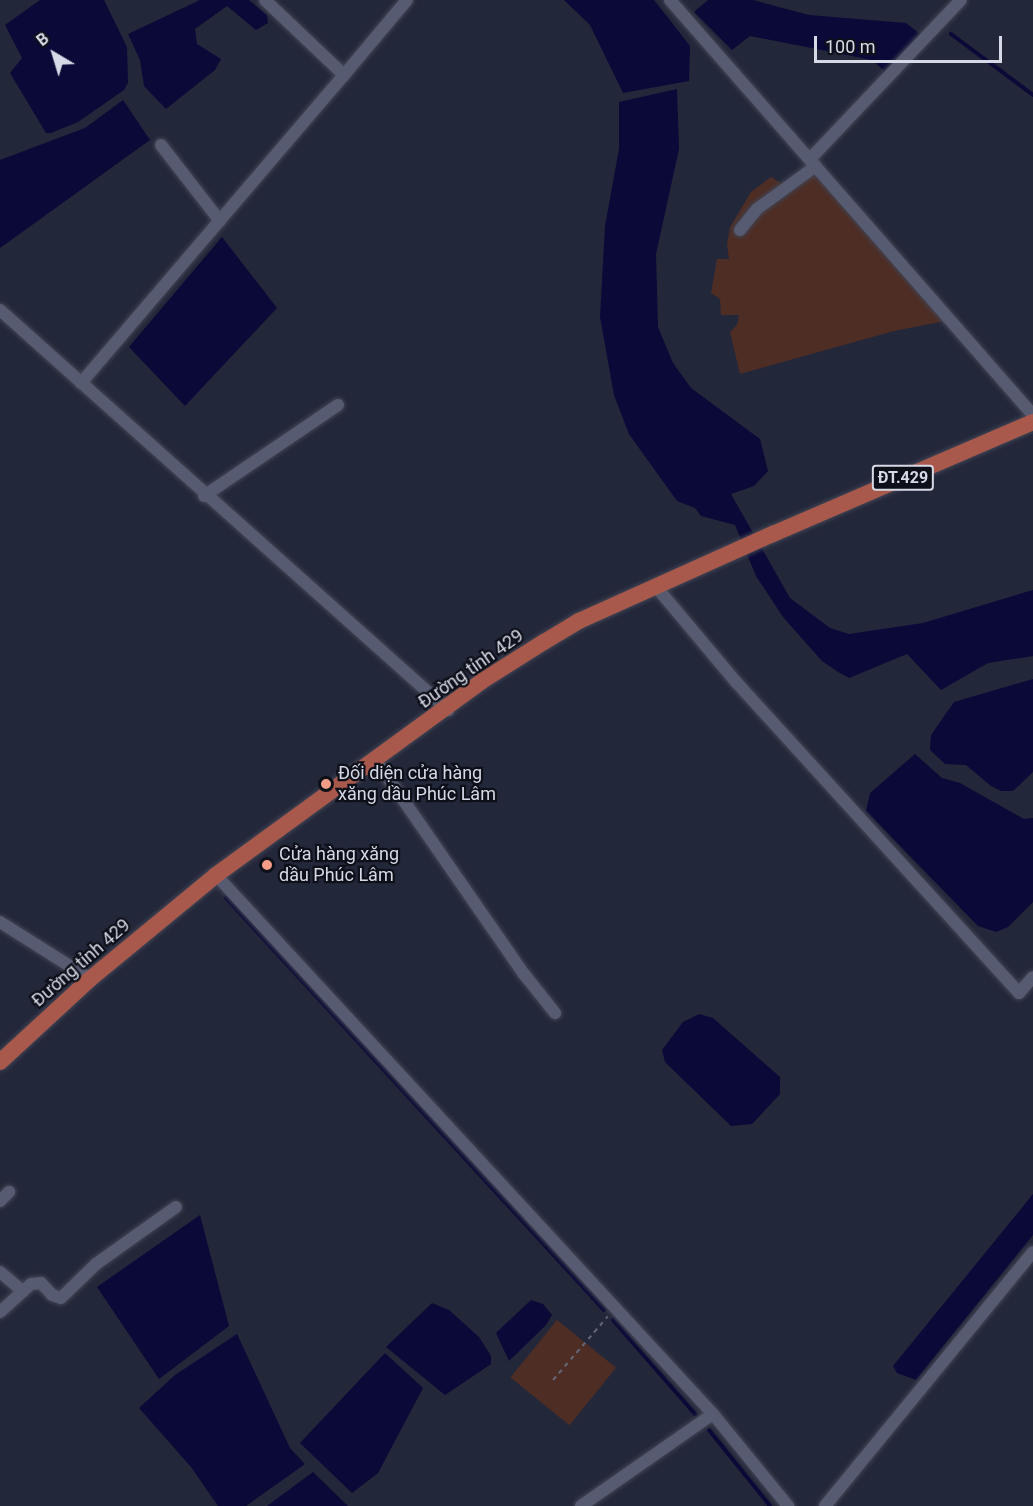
<!DOCTYPE html>
<html>
<head>
<meta charset="utf-8">
<style>
	body { margin:0 }
	#map { position:relative; width:1033px; height:1506px; overflow:hidden; background:#23273a; font-family:Roboto,sans-serif }
	div>[style] { position:absolute }
	.green>* { inset:0; background:#4e2d24; transform-origin:0 0 }
	.water>* { inset:0; background:#0a0937 }
	.stream>* { height:4px; margin:-2px; padding:0 2px; transform-origin:2px; border-radius:2px; background:#0a0937 }
	.path>* { height:2px; margin-top:-1px; transform-origin:0; background:repeating-linear-gradient(90deg,#626576 0 4.5px,transparent 0 9px) }
	.roads { filter:drop-shadow(0 0 2px #414453) drop-shadow(0 0 2px #414453) }
	.minor>* { height:12px; margin:-6px; padding:0 6px; transform-origin:6px; border-radius:6px; background:#565b71 }
	.major>* { height:16px; margin:-8px; padding:0 8px; transform-origin:8px; border-radius:8px; background:#a8594c }
	.dots>* { width:16px; height:16px; translate:-50% -50%; box-sizing:border-box; border:3px solid #0e1019; border-radius:50% }
	span { translate:-50% -50%; white-space:nowrap; text-align:center; line-height:1.15; -webkit-text-stroke:4.5px #0e1019; paint-order:stroke }
	.shield-label span { padding:2px 4px; background:#0e1019; border:2px solid; border-radius:4px; -webkit-text-stroke-width:0 }
	.shield-label { font-size:16px; color:#d6d9e6; font-weight:700 }
	.street-label { font-size:18px; color:#d6d9e6 }
	.poi-label { font-size:18px; color:#d6d9e6 }
	.left { translate:0 -50%; text-align:left }
	.north { position:absolute; left:24px; top:24px; width:60px; height:60px; -webkit-text-stroke:4px #0e1019; paint-order:stroke; rotate:322deg; font-size:16px; font-weight:700; line-height:24px; text-align:center; color:#d6d9e6 }
	.north::after { content:''; display:block; margin:auto; width:21px; height:27px; background:#d6d9e6; clip-path:polygon(50% 0,100% 100%,50% 72%,0 100%) }
	.scale { position:absolute; left:814px; top:36px; width:188px; height:27px; box-sizing:border-box; border:3px solid #d6d9e6; border-top:0; padding-left:8px; font-size:18px; line-height:21px; white-space:nowrap; color:#d6d9e6; -webkit-text-stroke:4px #0e1019; paint-order:stroke }
</style>
</head>
<body>
<div id="map">
	<div class="green">
		<div style="clip-path:polygon(809px 167px,945px 321px,894px 331px,740px 374px,730px 332px,737px 325px,739px 315px,721px 315px,720px 299px,711px 293px,717px 259px,729px 259px,727px 245px,730px 227px,751px 192px,771px 177px,791px 189px)"></div>
		<div style="left:557px;top:1320px;width:76px;height:74px;rotate:39deg"></div>
	</div>
	<div class="water">
		<div style="clip-path:polygon(40px 0,104px 0,127px 47px,128px 83px,124px 90px,78px 122px,51px 133px,46px 133px,10px 73px,22px 58px,5px 25px)"></div>
		<div style="clip-path:polygon(200px 0,249px 0,267px 15px,268px 23px,256px 30px,227px 6px,195px 29px,197px 44px,221px 59px,215px 70px,166px 109px,144px 86px,140px 60px,128px 34px)"></div>
		<div style="clip-path:polygon(564px 0,654px 0,690px 46px,689px 81px,623px 93px,590px 25px)"></div>
		<div style="clip-path:polygon(708px 0,753px 0,809px 15px,906px 23px,924px 37px,889px 75px,872px 60px,750px 36px,732px 50px,694px 12px)"></div>
		<div style="clip-path:polygon(677px 89px,679px 149px,656px 254px,658px 327px,673px 363px,691px 388px,760px 439px,768px 471px,754px 486px,731px 494px,790px 598px,830px 628px,849px 634px,923px 623px,1033px 590px,1033px 656px,988px 663px,941px 690px,907px 654px,849px 678px,838px 672px,822px 661px,783px 617px,756px 576px,735px 525px,701px 516px,695px 508px,677px 501px,629px 434px,614px 395px,600px 317px,605px 226px,619px 149px,619px 102px)"></div>
		<div style="clip-path:polygon(123px 100px,150px 140px,0 248px,0 160px,85px 128px)"></div>
		<div style="clip-path:polygon(222px 237px,277px 308px,185px 406px,129px 347px)"></div>
		<div style="clip-path:polygon(1033px 679px,1033px 772px,1013px 791px,1001px 791px,991px 786px,966px 765px,945px 764px,930px 750px,931px 735px,954px 702px)"></div>
		<div style="clip-path:polygon(915px 754px,942px 778px,960px 783px,1024px 819px,1033px 818px,1033px 902px,1008px 927px,996px 932px,978px 926px,866px 811px,870px 793px)"></div>
		<div style="clip-path:polygon(699px 1014px,713px 1018px,780px 1077px,780px 1094px,752px 1124px,731px 1126px,665px 1062px,662px 1050px,683px 1022px)"></div>
		<div style="clip-path:polygon(1033px 1194px,1033px 1235px,916px 1380px,897px 1373px,893px 1366px)"></div>
		<div style="clip-path:polygon(200px 1215px,229px 1326px,159px 1379px,97px 1287px)"></div>
		<div style="clip-path:polygon(531px 1300px,543px 1304px,552px 1315px,546px 1325px,509px 1361px,496px 1333px)"></div>
		<div style="clip-path:polygon(432px 1303px,449px 1310px,479px 1337px,491px 1356px,491px 1364px,445px 1395px,386px 1347px)"></div>
		<div style="clip-path:polygon(237px 1334px,290px 1448px,305px 1464px,246px 1506px,218px 1506px,191px 1467px,139px 1408px,175px 1375px)"></div>
		<div style="clip-path:polygon(385px 1353px,423px 1388px,378px 1473px,352px 1493px,300px 1443px)"></div>
		<div style="clip-path:polygon(313px 1472px,348px 1506px,267px 1506px)"></div>
	</div>
	<div class="stream">
		<div style="left:951px;top:34px;width:102px;rotate:36.6deg"></div>
		<div style="left:226px;top:898px;width:559px;rotate:47.46deg"></div>
		<div style="left:613px;top:1320px;width:125px;rotate:48.9deg"></div>
		<div style="left:709px;top:1430px;width:97px;rotate:51.2deg"></div>
	</div>
	<div class="path">
		<div style="left:553px;top:1380px;width:84px;rotate:-49.3deg"></div>
	</div>
	<div class="roads">
		<div class="minor">
			<div style="left:670px;top:0;width:551px;rotate:48.82deg"></div>
			<div style="left:344px;top:75px;width:98px;rotate:-50deg"></div>
			<div style="left:161px;top:145px;width:96px;rotate:52.2deg"></div>
			<div style="left:810px;top:159px;width:219px;rotate:-46.5deg"></div>
			<div style="left:740px;top:230px;width:27px;rotate:-51deg"></div>
			<div style="left:757px;top:209px;width:73px;rotate:-36.1deg"></div>
			<div style="left:0;top:310px;width:601px;rotate:41.76deg"></div>
			<div style="left:81px;top:383px;width:405px;rotate:-49.5deg"></div>
			<div style="left:344px;top:75px;width:109px;rotate:-136.5deg"></div>
			<div style="left:204px;top:496px;width:162px;rotate:-34.2deg"></div>
			<div style="left:658px;top:589px;width:123px;rotate:50deg"></div>
			<div style="left:737px;top:683px;width:419px;rotate:47.7deg"></div>
			<div style="left:1019px;top:993px;width:21px;rotate:-49deg"></div>
			<div style="left:375px;top:759px;width:262px;rotate:55.3deg"></div>
			<div style="left:524px;top:974px;width:50px;rotate:51.5deg"></div>
			<div style="left:216px;top:875px;width:733px;rotate:47.32deg"></div>
			<div style="left:713px;top:1414px;width:119px;rotate:50.8deg"></div>
			<div style="left:0;top:922px;width:107px;rotate:32.3deg"></div>
			<div style="left:0;top:1201px;width:13px;rotate:-45deg"></div>
			<div style="left:0;top:1272px;width:30px;rotate:40deg"></div>
			<div style="left:0;top:1312px;width:42px;rotate:-42.1deg"></div>
			<div style="left:31px;top:1284px;width:10px;rotate:-6deg"></div>
			<div style="left:41px;top:1283px;width:16px;rotate:47deg"></div>
			<div style="left:52px;top:1295px;width:9px;rotate:18deg"></div>
			<div style="left:61px;top:1298px;width:49px;rotate:-44.2deg"></div>
			<div style="left:96px;top:1264px;width:98px;rotate:-35.5deg"></div>
			<div style="left:581px;top:1506px;width:161px;rotate:-34.9deg"></div>
			<div style="left:825px;top:1506px;width:328px;rotate:-50.7deg"></div>
		</div>
		<div class="major">
			<div style="left:0;top:1062px;width:122px;rotate:-42.7deg"></div>
			<div style="left:90px;top:979px;width:163px;rotate:-39.5deg"></div>
			<div style="left:216px;top:875px;width:329px;rotate:-36.1deg"></div>
			<div style="left:482px;top:681px;width:73px;rotate:-32.2deg"></div>
			<div style="left:544px;top:642px;width:41px;rotate:-31deg"></div>
			<div style="left:579px;top:621px;width:213px;rotate:-24.2deg"></div>
			<div style="left:773px;top:534px;width:283px;rotate:-23.3deg"></div>
		</div>
	</div>
	<div class="dots">
		<div style="left:326px;top:784px;background:#f49e87"></div>
		<div style="left:267px;top:865px;background:#f49e87"></div>
	</div>
	<div class="shield-label">
		<span style="left:903px;top:478px">ĐT.429</span>
	</div>
	<div class="street-label">
		<span style="left:471px;top:669px;rotate:-35deg">Đường tỉnh 429</span>
		<span style="left:81px;top:963px;rotate:-41deg">Đường tỉnh 429</span>
	</div>
	<div class="poi-label">
		<span class="left" style="left:338px;top:784px">Đối diện cửa hàng<br>xăng dầu Phúc Lâm</span>
		<span class="left" style="left:279px;top:865px">Cửa hàng xăng<br>dầu Phúc Lâm</span>
	</div>
	<div class="north">B</div>
	<div class="scale">100 m</div>
</div>
</body>
</html>
